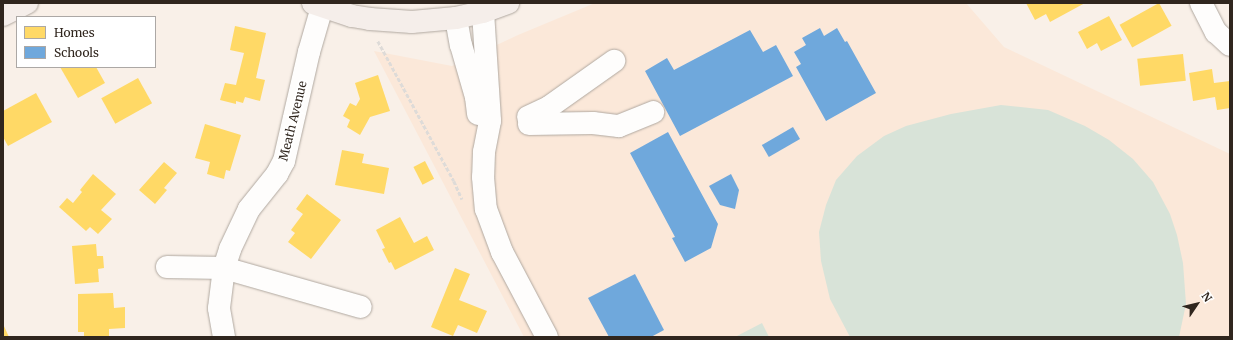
<!DOCTYPE html>
<html>
<head>
<meta charset="utf-8">
<style>
	body { margin:0 }
	#map { position:relative; width:1233px; height:340px; overflow:hidden; background:#f9f0e8; font-family:Merriweather,serif }
	div>[style] { position:absolute }
	.built>* { inset:0; background:#fbe8d9 }
	.green>* { inset:0; background:#d8e3d8 }
	.homes>* { inset:0; background:#ffd966; transform-origin:0 0 }
	.schools>* { inset:0; background:#6fa8dc; transform-origin:0 0 }
	.path>* { height:2.5px; margin-top:-1.25px; transform-origin:0; background:repeating-linear-gradient(90deg,#dedbd8 0 4px,transparent 0 6px) }
	.roads { filter:drop-shadow(0 0 1px #b0a8a0) drop-shadow(0 0 1px #b0a8a0) }
	.minor>* { height:22px; margin:-11px; padding:0 11px; transform-origin:11px; border-radius:11px; background:#fefdfc }
	.major>* { height:22px; margin:-11px; padding:0 11px; transform-origin:11px; border-radius:11px; background:#f5eeea }
	span { translate:-50% -50%; white-space:nowrap; text-align:center; line-height:1.15; -webkit-text-stroke:4px #fff; paint-order:stroke }
	.street-label { font-size:12px; color:#30261e }
	.frame { position:absolute; inset:0; border:4px solid #30261e; pointer-events:none }
	.legend { position:absolute; left:16px; top:16px; width:140px; height:52px; box-sizing:border-box; background:#fff; border:1px solid #aca8a5; margin:0; padding:5px 7px; list-style:none; font-size:12px; color:#30261e }
	.legend li { display:flex; align-items:center; gap:8px; height:20px }
	.legend b { width:20px; border:1px solid #aca8a5 }
	.north { position:absolute; left:1177px; top:284px; width:40px; height:40px; -webkit-text-stroke:3px #fff; paint-order:stroke; rotate:55deg; font-size:11px; font-weight:700; line-height:16px; text-align:center; color:#30261e }
	.north::after { content:''; display:block; margin:auto; width:14px; height:18px; background:#30261e; clip-path:polygon(50% 0,100% 100%,50% 72%,0 100%) }
</style>
</head>
<body>
<div id="map">
	<div class="built">
		<div style="clip-path:polygon(595px 3px,966px 3px,1004px 47px,1230px 154px,1230px 337px,524px 337px,374px 51px,452px 66px,518px 35px)"></div>
	</div>
	<div class="green">
		<div style="clip-path:polygon(1001px 105px,1048px 110px,1085px 126px,1109px 140px,1133px 159px,1153px 182px,1170px 214px,1177px 235px,1183px 263px,1186px 304px,1179px 337px,850px 337px,830px 299px,821px 261px,819px 232px,826px 205px,836px 180px,857px 156px,884px 136px,906px 126px,951px 114px)"></div>
		<div style="clip-path:polygon(762px 323px,769px 337px,735px 337px)"></div>
	</div>
	<div class="homes">
		<div style="clip-path:polygon(1026px 3px,1085px 3px,1050px 22px,1046px 14px,1035px 20px)"></div>
		<div style="left:1159px;top:3px;width:26px;height:45px;rotate:61deg"></div>
		<div style="clip-path:polygon(1109px 16px,1122px 40px,1101px 51px,1097px 43px,1087px 49px,1078px 32px)"></div>
		<div style="clip-path:polygon(235px 26px,266px 33px,256px 78px,265px 80px,260px 101px,245px 97px,243px 103px,236px 101px,236px 104px,220px 100px,225px 83px,236px 85px,244px 53px,230px 50px)"></div>
		<div style="left:1183px;top:54px;width:27px;height:46px;rotate:84deg"></div>
		<div style="clip-path:polygon(60px 67px,96px 67px,105px 83px,78px 98px)"></div>
		<div style="clip-path:polygon(1212px 69px,1214px 83px,1230px 81px,1230px 108px,1217px 110px,1215px 97px,1193px 101px,1189px 73px)"></div>
		<div style="clip-path:polygon(378px 75px,390px 111px,370px 117px,360px 135px,347px 127px,350px 120px,343px 116px,350px 103px,356px 106px,360px 99px,355px 83px)"></div>
		<div style="left:138px;top:78px;width:29px;height:42px;rotate:61deg"></div>
		<div style="clip-path:polygon(36px 93px,52px 122px,8px 146px,3px 137px,3px 111px)"></div>
		<div style="clip-path:polygon(205px 124px,241px 135px,230px 171px,226px 170px,224px 179px,207px 174px,210px 162px,195px 158px)"></div>
		<div style="clip-path:polygon(342px 150px,364px 154px,362px 163px,389px 168px,384px 194px,335px 185px)"></div>
		<div style="left:425px;top:161px;width:20px;height:13px;rotate:63deg"></div>
		<div style="clip-path:polygon(164px 162px,177px 173px,164px 188px,167px 190px,155px 204px,139px 190px)"></div>
		<div style="clip-path:polygon(93px 174px,116px 194px,101px 210px,112px 219px,98px 234px,90px 227px,86px 231px,59px 207px,67px 198px,73px 203px,82px 192px,80px 190px)"></div>
		<div style="clip-path:polygon(307px 194px,341px 220px,311px 259px,288px 242px,295px 233px,291px 230px,303px 214px,296px 209px)"></div>
		<div style="clip-path:polygon(400px 217px,414px 243px,427px 236px,434px 250px,395px 270px,391px 262px,389px 263px,382px 249px,385px 248px,376px 230px)"></div>
		<div style="clip-path:polygon(96px 244px,97px 256px,103px 256px,104px 268px,98px 269px,99px 282px,75px 284px,72px 246px)"></div>
		<div style="clip-path:polygon(455px 268px,470px 274px,459px 300px,487px 311px,477px 333px,458px 325px,453px 336px,431px 327px)"></div>
		<div style="clip-path:polygon(113px 293px,114px 308px,125px 307px,125px 328px,109px 329px,109px 337px,84px 337px,84px 332px,78px 332px,78px 294px)"></div>
		<div style="clip-path:polygon(3px 324px,9px 337px,3px 337px)"></div>
	</div>
	<div class="schools">
		<div style="clip-path:polygon(820px 28px,824px 36px,837px 28px,845px 42px,847px 41px,876px 93px,826px 121px,796px 67px,801px 64px,794px 52px,806px 45px,802px 38px)"></div>
		<div style="clip-path:polygon(750px 30px,763px 52px,776px 45px,793px 76px,680px 136px,645px 71px,667px 58px,674px 70px)"></div>
		<div style="left:793px;top:127px;width:14px;height:36px;rotate:60deg"></div>
		<div style="clip-path:polygon(668px 132px,718px 224px,711px 248px,685px 262px,672px 238px,675px 237px,630px 153px)"></div>
		<div style="clip-path:polygon(731px 174px,739px 190px,735px 209px,720px 205px,709px 186px)"></div>
		<div style="clip-path:polygon(635px 274px,664px 330px,651px 337px,609px 337px,588px 298px)"></div>
	</div>
	<div class="path">
		<div style="left:378px;top:41px;width:159px;rotate:61.5deg"></div>
		<div style="left:454px;top:181px;width:20px;rotate:66deg"></div>
	</div>
	<div class="roads">
		<div class="minor">
			<div style="left:1201px;top:3px;width:33px;rotate:63deg"></div>
			<div style="left:1216px;top:32px;width:19px;rotate:43deg"></div>
			<div style="left:483px;top:12px;width:109px;rotate:86.3deg"></div>
			<div style="left:490px;top:121px;width:32px;rotate:101deg"></div>
			<div style="left:484px;top:152px;width:25px;rotate:92deg"></div>
			<div style="left:483px;top:177px;width:32px;rotate:85deg"></div>
			<div style="left:486px;top:209px;width:46px;rotate:69.6deg"></div>
			<div style="left:502px;top:252px;width:96px;rotate:62.1deg"></div>
			<div style="left:456px;top:18px;width:27px;rotate:80deg"></div>
			<div style="left:461px;top:45px;width:54px;rotate:73.9deg"></div>
			<div style="left:476px;top:97px;width:17px;rotate:83deg"></div>
			<div style="left:528px;top:117px;width:23px;rotate:-25deg"></div>
			<div style="left:549px;top:107px;width:80px;rotate:-35.3deg"></div>
			<div style="left:529px;top:124px;width:64px;rotate:-0.9deg"></div>
			<div style="left:593px;top:123px;width:26px;rotate:7deg"></div>
			<div style="left:619px;top:126px;width:37px;rotate:-22deg"></div>
			<div style="left:167px;top:267px;width:57px;rotate:1deg"></div>
			<div style="left:224px;top:268px;width:142px;rotate:15.9deg"></div>
			<div style="left:224px;top:337px;width:29px;rotate:-100deg"></div>
			<div style="left:219px;top:308px;width:40px;rotate:-82.9deg"></div>
			<div style="left:224px;top:268px;width:20px;rotate:-72deg"></div>
			<div style="left:230px;top:249px;width:44px;rotate:-64.6deg"></div>
			<div style="left:249px;top:209px;width:45px;rotate:-51.3deg"></div>
			<div style="left:277px;top:174px;width:15px;rotate:-62deg"></div>
			<div style="left:284px;top:161px;width:112px;rotate:-77.1deg"></div>
			<div style="left:309px;top:52px;width:47px;rotate:-73.9deg"></div>
		</div>
		<div class="major">
			<div style="left:313px;top:3px;width:41px;rotate:18.4deg"></div>
			<div style="left:352px;top:16px;width:18px;rotate:9deg"></div>
			<div style="left:370px;top:19px;width:42px;rotate:4.1deg"></div>
			<div style="left:412px;top:22px;width:44px;rotate:-5.2deg"></div>
			<div style="left:456px;top:18px;width:28px;rotate:-13deg"></div>
			<div style="left:483px;top:12px;width:27px;rotate:-20deg"></div>
			<div style="left:3px;top:15px;width:27px;rotate:-27deg"></div>
		</div>
	</div>
	<div class="street-label">
		<span style="left:293px;top:121px;rotate:-76deg">Meath Avenue</span>
	</div>
	<div class="frame"></div>
	<ul class="legend">
	<li><b style="height:11px;background:#ffd966"></b>Homes</li>
	<li><b style="height:11px;background:#6fa8dc"></b>Schools</li>
	</ul>
	<div class="north">N</div>
</div>
</body>
</html>
